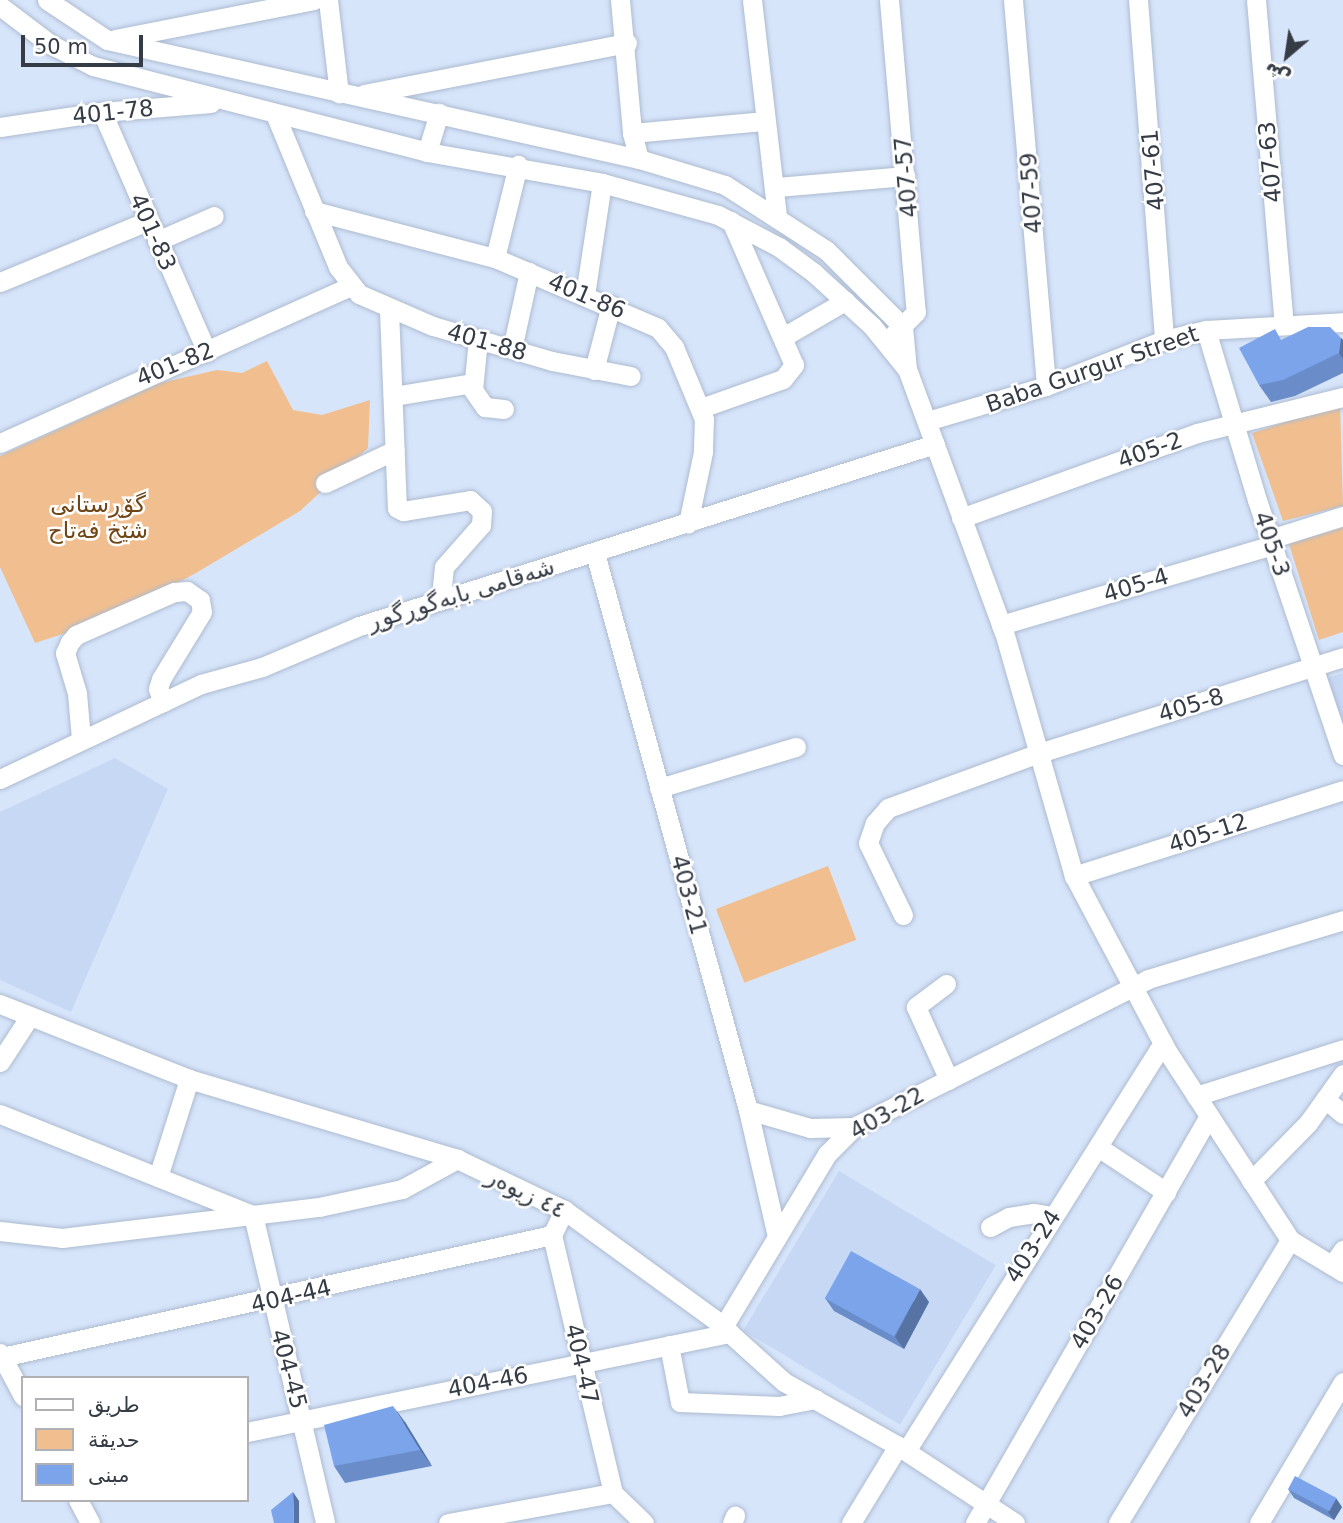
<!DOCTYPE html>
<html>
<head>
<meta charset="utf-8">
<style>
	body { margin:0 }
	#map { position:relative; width:1343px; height:1523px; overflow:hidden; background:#d7e5fb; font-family:"DejaVu Sans","Noto Naskh Arabic",sans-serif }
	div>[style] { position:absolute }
	.built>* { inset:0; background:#c7d8f5; transform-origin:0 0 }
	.green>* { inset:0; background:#f1bf8f; transform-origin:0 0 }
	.roads { filter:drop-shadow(0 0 2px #adbbd0) drop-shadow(0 0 2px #adbbd0) }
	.minor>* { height:19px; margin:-9.5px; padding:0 9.5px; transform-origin:9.5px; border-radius:9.5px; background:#fff }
	.wall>* { inset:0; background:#6a8dc9 }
	.shaded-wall>* { inset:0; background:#5673a4 }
	.building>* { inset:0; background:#7ba4ea; transform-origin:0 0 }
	span { translate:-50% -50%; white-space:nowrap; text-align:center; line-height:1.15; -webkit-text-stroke:5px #fff; paint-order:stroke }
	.street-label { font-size:23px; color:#363c45 }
	.park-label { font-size:23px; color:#714616 }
	.legend { position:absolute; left:21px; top:1376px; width:228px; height:126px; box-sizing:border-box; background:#fff; border:2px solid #afb1b5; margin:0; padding:9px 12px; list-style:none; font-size:21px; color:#363c45 }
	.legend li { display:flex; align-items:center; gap:14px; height:35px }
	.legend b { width:35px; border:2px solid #afb1b5 }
	.north { position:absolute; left:1252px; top:21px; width:70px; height:70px; -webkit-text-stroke:5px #fff; paint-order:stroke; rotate:209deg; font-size:19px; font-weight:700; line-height:28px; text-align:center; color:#363c45 }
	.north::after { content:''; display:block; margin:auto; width:24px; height:32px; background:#363c45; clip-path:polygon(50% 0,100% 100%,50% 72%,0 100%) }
	.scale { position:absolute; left:21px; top:35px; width:122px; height:32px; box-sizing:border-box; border:4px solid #363c45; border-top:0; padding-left:9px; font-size:21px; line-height:24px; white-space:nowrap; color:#363c45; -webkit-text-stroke:5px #fff; paint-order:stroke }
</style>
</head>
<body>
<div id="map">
	<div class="built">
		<div style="clip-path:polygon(1343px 673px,1343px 725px,1327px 678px)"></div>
		<div style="clip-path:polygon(115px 758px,168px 789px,71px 1012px,0 980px,0 812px)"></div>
		<div style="left:839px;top:1171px;width:183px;height:186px;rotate:31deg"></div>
	</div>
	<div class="green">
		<div style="clip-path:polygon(267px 361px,293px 410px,322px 415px,370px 400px,368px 448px,300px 511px,196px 573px,112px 618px,35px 643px,0 567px,0 456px,160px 383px,217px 370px,242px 373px)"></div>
		<div style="clip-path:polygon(1340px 404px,1343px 506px,1283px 521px,1252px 433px)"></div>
		<div style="clip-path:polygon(1343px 527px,1343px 632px,1319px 640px,1289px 544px)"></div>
		<div style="left:828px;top:866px;width:79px;height:120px;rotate:69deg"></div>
	</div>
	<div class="roads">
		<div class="minor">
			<div style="left:47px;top:0;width:72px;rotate:33.7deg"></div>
			<div style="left:107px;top:40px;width:545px;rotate:12.61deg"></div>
			<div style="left:639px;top:159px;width:90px;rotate:16.8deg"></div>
			<div style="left:725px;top:185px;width:120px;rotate:32.8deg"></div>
			<div style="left:826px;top:250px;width:109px;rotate:45deg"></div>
			<div style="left:903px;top:327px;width:42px;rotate:84.6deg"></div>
			<div style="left:907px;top:369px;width:280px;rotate:69.8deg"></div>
			<div style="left:1004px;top:632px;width:254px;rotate:74deg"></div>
			<div style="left:1074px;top:876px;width:198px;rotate:62deg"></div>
			<div style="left:1167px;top:1051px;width:225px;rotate:56.9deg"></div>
			<div style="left:1290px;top:1240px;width:62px;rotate:31.1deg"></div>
			<div style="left:328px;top:0;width:94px;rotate:83.3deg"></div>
			<div style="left:620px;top:0;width:134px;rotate:84.8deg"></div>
			<div style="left:632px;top:133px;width:27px;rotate:75deg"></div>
			<div style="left:752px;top:0;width:216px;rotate:83.4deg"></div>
			<div style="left:889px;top:0;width:313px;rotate:85.1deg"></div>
			<div style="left:916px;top:312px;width:31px;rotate:135deg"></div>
			<div style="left:1013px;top:0;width:387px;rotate:85.1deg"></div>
			<div style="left:1138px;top:0;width:341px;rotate:85.6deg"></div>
			<div style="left:1256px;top:0;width:325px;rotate:85.1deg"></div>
			<div style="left:0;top:6px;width:63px;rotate:37.2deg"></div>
			<div style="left:50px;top:44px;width:48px;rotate:27.1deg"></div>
			<div style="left:93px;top:66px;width:345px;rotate:14.4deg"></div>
			<div style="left:427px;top:152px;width:178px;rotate:10deg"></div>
			<div style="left:602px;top:183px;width:120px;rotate:15.4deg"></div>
			<div style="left:718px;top:215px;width:69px;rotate:27.7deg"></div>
			<div style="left:779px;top:247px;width:44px;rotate:36.6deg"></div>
			<div style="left:814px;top:273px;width:79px;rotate:42.4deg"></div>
			<div style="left:872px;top:326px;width:54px;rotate:51deg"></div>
			<div style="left:115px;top:39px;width:202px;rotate:-11.1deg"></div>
			<div style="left:364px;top:94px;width:268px;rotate:-11deg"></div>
			<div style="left:102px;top:112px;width:262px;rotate:66.4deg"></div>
			<div style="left:275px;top:114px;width:165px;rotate:67.6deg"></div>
			<div style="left:338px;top:267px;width:34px;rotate:52deg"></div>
			<div style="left:359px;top:294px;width:81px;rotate:23.4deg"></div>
			<div style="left:433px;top:326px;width:124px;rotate:16.4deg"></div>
			<div style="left:552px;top:361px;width:80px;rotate:10.8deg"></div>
			<div style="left:0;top:127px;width:103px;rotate:-8.4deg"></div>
			<div style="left:102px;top:112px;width:109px;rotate:-4.7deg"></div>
			<div style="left:632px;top:133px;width:134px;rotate:-5.2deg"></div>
			<div style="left:427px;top:152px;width:41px;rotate:-72.9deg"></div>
			<div style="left:777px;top:187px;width:129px;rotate:-4.9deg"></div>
			<div style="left:314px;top:211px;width:187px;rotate:14.6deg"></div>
			<div style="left:495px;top:258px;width:177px;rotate:23.2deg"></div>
			<div style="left:658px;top:328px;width:25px;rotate:50deg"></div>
			<div style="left:674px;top:347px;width:78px;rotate:67.4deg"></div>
			<div style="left:704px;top:419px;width:33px;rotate:92deg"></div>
			<div style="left:703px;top:452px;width:73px;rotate:101.9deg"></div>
			<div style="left:157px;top:241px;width:62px;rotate:-23.7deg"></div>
			<div style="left:495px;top:258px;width:96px;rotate:-76.1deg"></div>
			<div style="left:0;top:282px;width:159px;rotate:-22.5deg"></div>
			<div style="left:585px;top:295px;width:113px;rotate:-81.4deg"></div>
			<div style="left:389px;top:310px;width:198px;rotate:87.7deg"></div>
			<div style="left:397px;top:508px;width:7px;rotate:27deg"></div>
			<div style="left:403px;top:511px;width:68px;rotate:-9.3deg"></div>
			<div style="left:470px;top:500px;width:16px;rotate:43deg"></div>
			<div style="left:482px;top:511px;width:14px;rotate:94deg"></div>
			<div style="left:481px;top:525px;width:56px;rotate:131.4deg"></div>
			<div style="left:444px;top:567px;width:20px;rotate:96deg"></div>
			<div style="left:442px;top:587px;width:13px;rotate:63deg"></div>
			<div style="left:1206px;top:330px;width:177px;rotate:73.3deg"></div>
			<div style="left:1257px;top:500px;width:269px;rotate:71.4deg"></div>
			<div style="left:783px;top:337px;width:72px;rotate:-30.1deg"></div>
			<div style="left:478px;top:339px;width:51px;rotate:95.6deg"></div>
			<div style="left:473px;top:390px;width:21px;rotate:55deg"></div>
			<div style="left:485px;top:407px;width:19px;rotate:6deg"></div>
			<div style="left:512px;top:349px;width:79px;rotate:-77.6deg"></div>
			<div style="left:594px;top:370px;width:67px;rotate:-75.3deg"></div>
			<div style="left:393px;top:396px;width:80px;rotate:-9.3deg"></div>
			<div style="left:701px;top:408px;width:87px;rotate:-19.5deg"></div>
			<div style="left:783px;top:379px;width:18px;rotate:-52deg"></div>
			<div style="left:794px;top:365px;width:157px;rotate:-113.6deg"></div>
			<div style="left:927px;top:421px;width:124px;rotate:-16.4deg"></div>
			<div style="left:1046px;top:386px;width:127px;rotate:-21.3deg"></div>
			<div style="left:1164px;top:340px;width:43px;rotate:-13.4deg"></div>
			<div style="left:1206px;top:330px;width:137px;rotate:-3.3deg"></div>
			<div style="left:0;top:443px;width:385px;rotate:-24.1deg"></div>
			<div style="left:325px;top:483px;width:77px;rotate:-25.2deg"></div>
			<div style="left:961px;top:518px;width:251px;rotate:-19.8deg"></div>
			<div style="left:1197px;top:433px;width:150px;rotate:-13.9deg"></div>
			<div style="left:1270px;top:539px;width:77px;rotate:-17.5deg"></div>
			<div style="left:595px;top:553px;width:578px;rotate:74.64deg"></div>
			<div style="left:748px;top:1110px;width:130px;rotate:77.1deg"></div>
			<div style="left:1001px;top:625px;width:283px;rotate:-16.4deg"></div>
			<div style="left:81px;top:739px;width:46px;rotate:-95deg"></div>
			<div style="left:77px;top:693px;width:42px;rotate:-106.7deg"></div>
			<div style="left:65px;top:653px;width:12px;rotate:-66deg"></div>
			<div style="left:70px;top:642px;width:9px;rotate:-49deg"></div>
			<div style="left:76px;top:635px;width:107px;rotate:-23.7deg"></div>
			<div style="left:174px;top:592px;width:13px;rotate:-4deg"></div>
			<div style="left:187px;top:591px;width:16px;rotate:35deg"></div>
			<div style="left:200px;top:600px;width:12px;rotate:81deg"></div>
			<div style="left:202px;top:612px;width:79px;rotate:121.5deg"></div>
			<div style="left:161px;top:679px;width:10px;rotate:107deg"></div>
			<div style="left:158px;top:689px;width:14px;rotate:69deg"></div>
			<div style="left:0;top:779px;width:222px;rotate:-25.3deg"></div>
			<div style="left:201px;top:684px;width:63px;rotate:-15.6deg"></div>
			<div style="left:262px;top:667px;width:105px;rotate:-22.9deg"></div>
			<div style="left:359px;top:626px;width:604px;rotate:-17.54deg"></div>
			<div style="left:659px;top:788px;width:143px;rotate:-16.7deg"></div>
			<div style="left:1074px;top:876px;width:282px;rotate:-17.7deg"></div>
			<div style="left:903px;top:915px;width:80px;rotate:-115.9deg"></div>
			<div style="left:868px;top:843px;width:21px;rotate:-71deg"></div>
			<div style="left:875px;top:823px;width:20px;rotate:-49deg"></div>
			<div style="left:888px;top:808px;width:161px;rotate:-20deg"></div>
			<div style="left:1039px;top:753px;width:319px;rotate:-17.5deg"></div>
			<div style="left:946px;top:984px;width:38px;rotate:143deg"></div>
			<div style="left:916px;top:1007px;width:80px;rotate:65.7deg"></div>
			<div style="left:0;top:1004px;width:203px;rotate:21.6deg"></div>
			<div style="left:189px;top:1079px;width:280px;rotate:16.6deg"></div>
			<div style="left:457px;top:1159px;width:119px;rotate:25.5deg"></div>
			<div style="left:564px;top:1210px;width:185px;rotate:36deg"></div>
			<div style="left:714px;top:1319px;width:94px;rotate:42deg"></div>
			<div style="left:784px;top:1382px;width:131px;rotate:29.3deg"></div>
			<div style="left:898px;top:1446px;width:140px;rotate:33.3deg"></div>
			<div style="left:0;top:1062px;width:55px;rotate:-56.9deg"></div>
			<div style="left:1196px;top:1096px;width:154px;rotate:-17.7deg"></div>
			<div style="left:1325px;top:1099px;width:23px;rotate:40deg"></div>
			<div style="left:748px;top:1110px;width:65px;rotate:16.2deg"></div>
			<div style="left:810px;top:1128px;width:44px;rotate:-1.3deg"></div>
			<div style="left:0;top:1114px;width:272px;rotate:21.8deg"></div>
			<div style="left:253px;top:1215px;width:316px;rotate:76.8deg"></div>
			<div style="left:1098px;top:1147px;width:82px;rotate:33.5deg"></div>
			<div style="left:158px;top:1177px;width:103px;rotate:-72.4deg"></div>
			<div style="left:1251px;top:1181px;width:81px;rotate:-45.5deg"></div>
			<div style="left:1308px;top:1123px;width:60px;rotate:-54.5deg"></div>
			<div style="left:990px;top:1227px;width:21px;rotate:-28deg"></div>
			<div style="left:1009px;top:1217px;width:24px;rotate:-9deg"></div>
			<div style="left:1033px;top:1213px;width:20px;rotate:9deg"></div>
			<div style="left:0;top:1231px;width:62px;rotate:6.4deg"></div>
			<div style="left:62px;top:1238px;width:259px;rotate:-6.9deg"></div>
			<div style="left:319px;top:1207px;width:85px;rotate:-12.2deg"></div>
			<div style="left:402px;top:1189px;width:63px;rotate:-28.6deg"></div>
			<div style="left:552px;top:1235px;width:265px;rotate:76.7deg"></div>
			<div style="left:1332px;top:1265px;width:19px;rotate:-54deg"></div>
			<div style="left:723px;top:1327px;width:202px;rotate:-59deg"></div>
			<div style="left:827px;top:1154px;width:38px;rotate:-45deg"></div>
			<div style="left:854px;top:1127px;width:329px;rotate:-26.7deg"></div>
			<div style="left:1148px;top:979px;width:204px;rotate:-16.8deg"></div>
			<div style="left:669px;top:1345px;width:58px;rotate:79.1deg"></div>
			<div style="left:680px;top:1402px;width:99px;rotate:2.3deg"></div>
			<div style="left:779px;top:1406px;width:37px;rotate:-11deg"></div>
			<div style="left:0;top:1353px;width:49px;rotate:61.9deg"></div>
			<div style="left:2px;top:1357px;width:563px;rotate:-12.51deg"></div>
			<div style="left:552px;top:1235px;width:28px;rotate:-64deg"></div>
			<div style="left:247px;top:1432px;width:493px;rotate:-11.6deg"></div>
			<div style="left:906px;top:1451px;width:482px;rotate:-57.8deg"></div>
			<div style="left:613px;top:1493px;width:43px;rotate:44.1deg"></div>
			<div style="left:78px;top:1500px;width:26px;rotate:62deg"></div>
			<div style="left:448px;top:1523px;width:168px;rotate:-10.3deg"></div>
			<div style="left:732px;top:1523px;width:8px;rotate:-67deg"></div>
			<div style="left:851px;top:1523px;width:90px;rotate:-58.6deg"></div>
			<div style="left:975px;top:1523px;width:468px;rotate:-60.1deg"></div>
			<div style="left:1118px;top:1523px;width:331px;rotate:-58.7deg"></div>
			<div style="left:1259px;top:1523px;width:164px;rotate:-59.2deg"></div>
		</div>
	</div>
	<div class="wall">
		<div style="clip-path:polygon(1341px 338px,1343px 340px,1343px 373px,1295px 396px,1271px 402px,1259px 385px,1283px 340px)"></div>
		<div style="clip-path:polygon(825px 1298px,929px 1302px,904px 1349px,834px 1311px)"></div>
		<div style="clip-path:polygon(405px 1422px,432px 1466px,345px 1483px,334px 1466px)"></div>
		<div style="clip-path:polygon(1288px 1489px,1342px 1507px,1334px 1520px,1294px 1498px)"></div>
	</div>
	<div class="shaded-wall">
		<div style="clip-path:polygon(1341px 338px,1343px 340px,1343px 359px,1339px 353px)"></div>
		<div style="clip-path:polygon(920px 1289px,929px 1302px,904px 1349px,895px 1337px)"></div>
		<div style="clip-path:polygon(393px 1406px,405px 1422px,432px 1466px,420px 1450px)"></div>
		<div style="clip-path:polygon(293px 1492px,299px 1501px,299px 1523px,294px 1523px)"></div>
		<div style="clip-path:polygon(1336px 1498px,1342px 1507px,1334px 1520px,1328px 1512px)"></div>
	</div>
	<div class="building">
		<div style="clip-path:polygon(1308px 327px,1330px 327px,1341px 338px,1339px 353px,1283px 380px,1259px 385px,1239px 348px,1275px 329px,1281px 340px)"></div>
		<div style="left:851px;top:1251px;width:79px;height:54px;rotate:29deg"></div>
		<div style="clip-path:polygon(393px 1406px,420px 1450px,334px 1466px,324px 1425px)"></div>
		<div style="left:1295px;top:1476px;width:47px;height:15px;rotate:28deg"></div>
		<div style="clip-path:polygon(293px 1492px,294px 1523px,274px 1523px,271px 1510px)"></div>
	</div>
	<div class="street-label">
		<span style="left:113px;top:112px;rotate:-6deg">401-78</span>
		<span style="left:1270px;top:162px;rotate:-95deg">407-63</span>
		<span style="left:1153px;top:170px;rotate:-95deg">407-61</span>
		<span style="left:906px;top:177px;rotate:-95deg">407-57</span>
		<span style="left:1031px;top:193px;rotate:-94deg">407-59</span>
		<span style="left:153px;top:232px;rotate:66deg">401-83</span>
		<span style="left:587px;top:296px;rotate:23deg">401-86</span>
		<span style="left:487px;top:342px;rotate:16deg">401-88</span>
		<span style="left:175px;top:364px;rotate:-22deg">401-82</span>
		<span style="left:1092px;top:369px;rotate:-19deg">Baba Gurgur Street</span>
		<span style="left:1150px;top:450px;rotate:-20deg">405-2</span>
		<span style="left:1272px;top:544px;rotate:71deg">405-3</span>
		<span style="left:1136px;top:585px;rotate:-17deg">405-4</span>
		<span style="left:461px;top:594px;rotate:-17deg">شەقامی بابەگوڕگوڕ</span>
		<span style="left:1191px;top:705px;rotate:-17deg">405-8</span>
		<span style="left:1208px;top:833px;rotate:-18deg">405-12</span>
		<span style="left:689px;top:895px;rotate:75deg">403-21</span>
		<span style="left:887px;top:1113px;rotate:-30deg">403-22</span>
		<span style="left:526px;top:1193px;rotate:26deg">٤٤ زیوەر</span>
		<span style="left:1033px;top:1246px;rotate:-57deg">403-24</span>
		<span style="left:291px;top:1296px;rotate:-13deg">404-44</span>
		<span style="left:1097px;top:1312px;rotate:-60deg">403-26</span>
		<span style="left:582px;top:1364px;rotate:77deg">404-47</span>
		<span style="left:289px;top:1369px;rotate:75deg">404-45</span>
		<span style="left:1204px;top:1381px;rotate:-59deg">403-28</span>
		<span style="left:488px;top:1382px;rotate:-11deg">404-46</span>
	</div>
	<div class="park-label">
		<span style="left:98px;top:517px">گۆڕستانی<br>شێخ فەتاح</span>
	</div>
	<ul class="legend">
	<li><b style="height:9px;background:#fff"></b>طريق</li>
	<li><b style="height:19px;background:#f1bf8f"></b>حديقة</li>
	<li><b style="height:19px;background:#7ba4ea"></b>مبنى</li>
	</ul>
	<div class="north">ش</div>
	<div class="scale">50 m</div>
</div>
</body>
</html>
